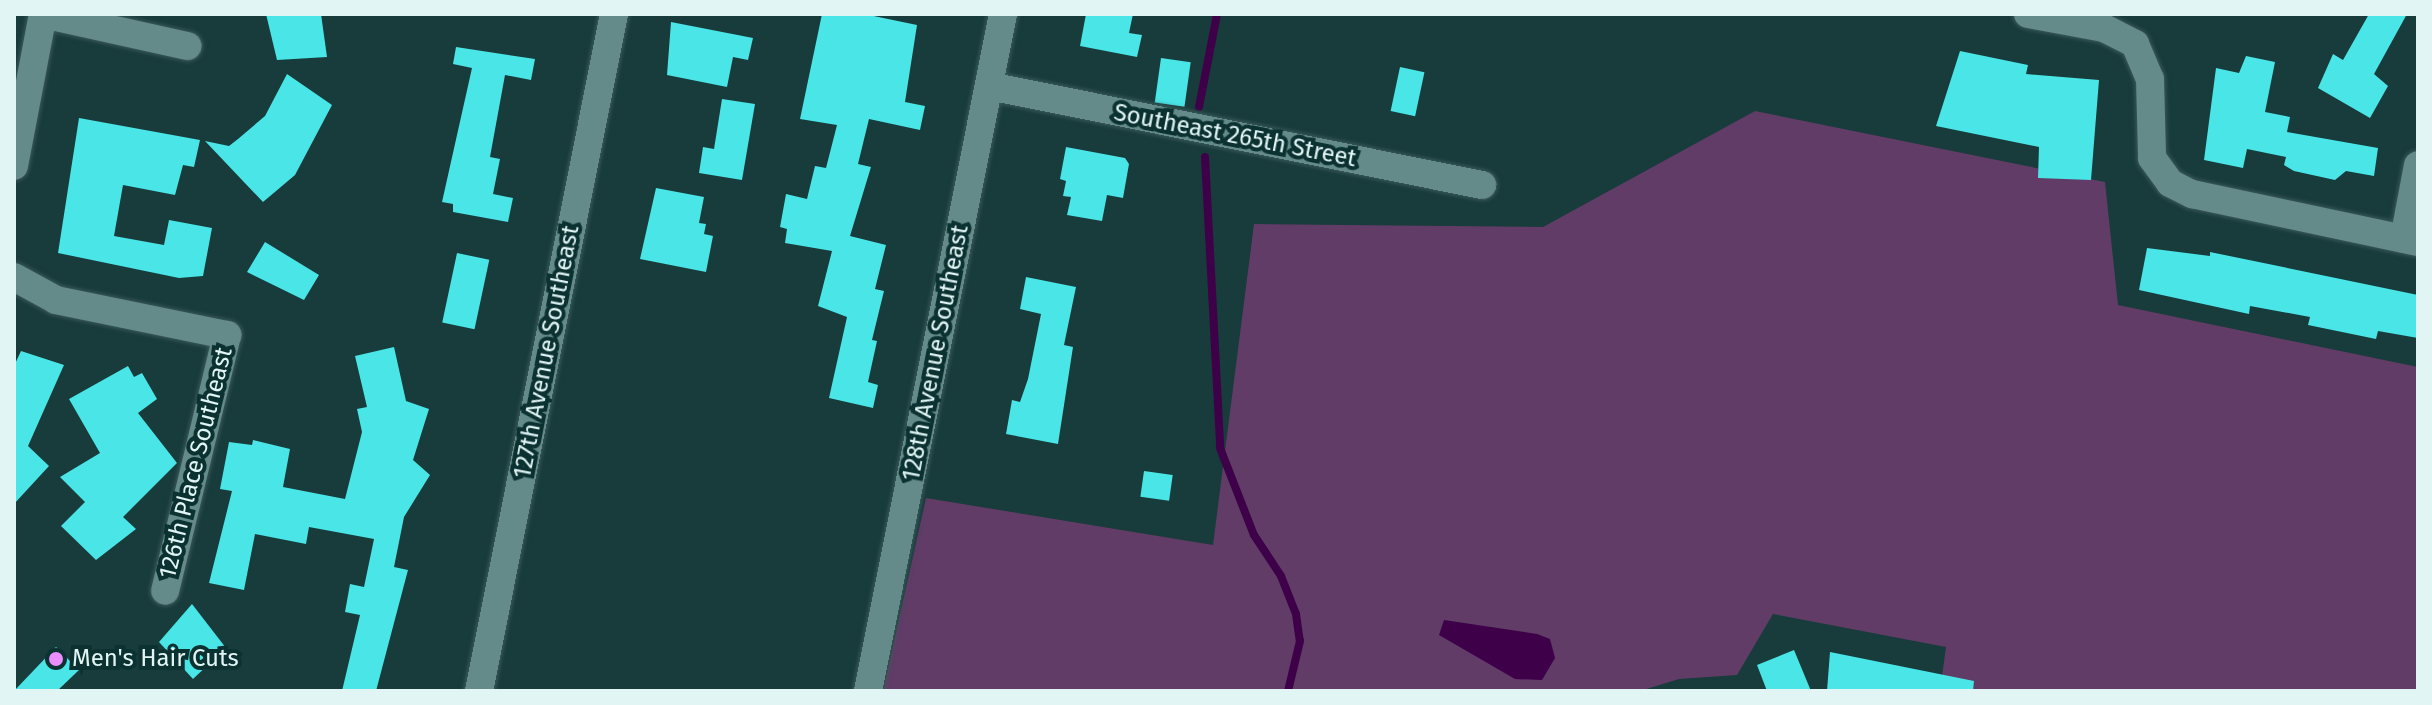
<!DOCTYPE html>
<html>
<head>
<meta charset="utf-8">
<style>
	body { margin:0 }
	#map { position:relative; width:2432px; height:705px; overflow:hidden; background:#183b3b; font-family:"Fira Sans",sans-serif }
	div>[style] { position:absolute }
	.green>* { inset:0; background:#603c67 }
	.water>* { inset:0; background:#3e0049 }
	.stream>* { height:8px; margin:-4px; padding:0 4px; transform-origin:4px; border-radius:4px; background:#3e0049 }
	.building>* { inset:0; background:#4ae5e7; transform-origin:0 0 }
	.roads { filter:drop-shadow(0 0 2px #3b5959) drop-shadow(0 0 2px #3b5959) }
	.minor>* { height:28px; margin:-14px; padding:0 14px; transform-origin:14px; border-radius:14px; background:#658a8a }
	.dots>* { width:22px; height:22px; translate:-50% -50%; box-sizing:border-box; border:4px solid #0c3131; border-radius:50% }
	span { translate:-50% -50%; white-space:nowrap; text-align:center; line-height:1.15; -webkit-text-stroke:8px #0c3131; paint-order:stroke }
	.street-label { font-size:24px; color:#e2f5f5 }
	.poi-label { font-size:24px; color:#e2f5f5 }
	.left { translate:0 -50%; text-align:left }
	.frame { position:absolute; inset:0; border:16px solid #e2f5f5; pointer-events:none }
</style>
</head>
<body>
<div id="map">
	<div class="green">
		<div style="clip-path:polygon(1755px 111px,2105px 182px,2118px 305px,2418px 367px,2418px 691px,1940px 691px,1946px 647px,1773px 614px,1737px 675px,1679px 679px,1640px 691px,883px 691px,926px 498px,1213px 545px,1254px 224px,1543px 227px)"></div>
	</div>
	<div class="water">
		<div style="clip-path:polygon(1444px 620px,1537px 634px,1550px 639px,1555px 658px,1542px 680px,1515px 679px,1439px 635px)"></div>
	</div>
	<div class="stream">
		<div style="left:1199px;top:107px;width:95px;rotate:-79deg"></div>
		<div style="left:1205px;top:157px;width:291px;rotate:87deg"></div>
		<div style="left:1220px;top:448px;width:93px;rotate:68.7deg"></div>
		<div style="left:1254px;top:535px;width:49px;rotate:56.6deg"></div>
		<div style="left:1281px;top:576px;width:41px;rotate:68.5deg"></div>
		<div style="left:1296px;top:614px;width:27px;rotate:82deg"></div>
		<div style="left:1300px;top:641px;width:51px;rotate:103.5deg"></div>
	</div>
	<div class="building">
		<div style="clip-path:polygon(266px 14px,321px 14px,327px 57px,277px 60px)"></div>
		<div style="clip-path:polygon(822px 14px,864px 14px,917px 25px,905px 102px,925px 106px,920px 130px,869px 119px,858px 164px,871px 167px,850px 236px,886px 245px,875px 289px,884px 291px,872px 340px,877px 341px,868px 382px,878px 385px,873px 408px,829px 398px,847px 317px,818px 306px,832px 251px,785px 243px,787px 229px,780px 227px,786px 194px,807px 199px,815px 166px,826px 168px,837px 125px,800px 119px)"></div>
		<div style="clip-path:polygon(1086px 14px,1133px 14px,1129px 33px,1142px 35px,1137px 57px,1080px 46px)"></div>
		<div style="clip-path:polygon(2369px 14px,2407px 14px,2374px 74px,2388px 86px,2370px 118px,2318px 88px,2333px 54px,2343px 60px)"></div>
		<div style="clip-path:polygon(671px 22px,753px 38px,748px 60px,733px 57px,727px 87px,667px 75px)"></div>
		<div style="clip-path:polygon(456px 47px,535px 59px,531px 80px,505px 75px,490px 157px,500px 159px,493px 194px,513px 198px,508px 222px,453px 212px,453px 204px,442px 202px,472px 68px,453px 64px)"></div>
		<div style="clip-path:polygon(1960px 51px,2028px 65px,2026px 74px,2099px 80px,2091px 180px,2038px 178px,2039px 147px,1936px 126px)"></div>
		<div style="clip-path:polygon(2246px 56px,2275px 62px,2265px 112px,2290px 117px,2287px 132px,2378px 148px,2374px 176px,2346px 171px,2335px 180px,2294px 171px,2284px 165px,2286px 157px,2247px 149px,2243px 168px,2204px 160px,2216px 68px,2239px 73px)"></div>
		<div style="left:1161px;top:58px;width:30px;height:45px;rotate:8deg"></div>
		<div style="left:1400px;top:67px;width:25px;height:45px;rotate:12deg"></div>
		<div style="clip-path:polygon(287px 74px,332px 105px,295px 175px,263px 202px,205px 141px,229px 146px,238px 139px,265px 116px)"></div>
		<div style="clip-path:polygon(722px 99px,755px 104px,742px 180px,699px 173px,703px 147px,714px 149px)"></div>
		<div style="clip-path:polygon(79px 118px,200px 140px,194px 167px,183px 165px,175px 195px,123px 185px,114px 236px,164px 245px,169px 220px,212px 228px,203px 276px,179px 278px,58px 253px)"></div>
		<div style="clip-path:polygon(1066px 147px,1125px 158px,1129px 164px,1123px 198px,1107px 195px,1102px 221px,1067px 215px,1071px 197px,1063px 196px,1066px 181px,1060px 179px)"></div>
		<div style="clip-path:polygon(656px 188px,704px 197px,699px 223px,706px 224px,704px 234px,713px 236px,706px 272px,640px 259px)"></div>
		<div style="clip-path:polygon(265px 242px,319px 275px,304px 300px,247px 272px)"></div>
		<div style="clip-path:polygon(2147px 248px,2210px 256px,2210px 252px,2418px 295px,2418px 338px,2378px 331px,2376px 339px,2308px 325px,2310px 317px,2250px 306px,2249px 314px,2139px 290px)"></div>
		<div style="left:457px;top:253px;width:33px;height:71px;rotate:12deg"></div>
		<div style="clip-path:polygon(1026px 277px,1076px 287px,1064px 345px,1073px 347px,1058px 444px,1006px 434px,1012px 400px,1020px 402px,1028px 379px,1041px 314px,1020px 309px)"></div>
		<div style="clip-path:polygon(394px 347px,406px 401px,429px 409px,413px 460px,430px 475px,404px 517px,394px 567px,408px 570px,376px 691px,342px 691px,360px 615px,345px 612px,350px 584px,364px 587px,374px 539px,309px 527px,306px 544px,255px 534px,244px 590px,209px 583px,232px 491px,220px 489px,229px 442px,252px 445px,253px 440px,290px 449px,283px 487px,345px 499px,362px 432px,357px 409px,367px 407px,355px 356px)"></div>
		<div style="clip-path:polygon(21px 351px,64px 365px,28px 446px,49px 466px,14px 504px,14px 366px)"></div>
		<div style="clip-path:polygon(128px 366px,134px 377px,142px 373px,157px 399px,138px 413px,177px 463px,123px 517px,136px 529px,96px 560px,61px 526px,85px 502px,60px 477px,100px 453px,69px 399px)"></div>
		<div style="left:1144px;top:471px;width:29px;height:26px;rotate:8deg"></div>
		<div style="clip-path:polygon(192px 604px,226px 648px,193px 679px,159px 642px)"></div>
		<div style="clip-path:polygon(56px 647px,79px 670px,57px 691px,14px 691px)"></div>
		<div style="clip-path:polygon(1794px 650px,1811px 691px,1767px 691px,1757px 665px)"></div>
		<div style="clip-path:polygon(1830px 652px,1974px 681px,1973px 691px,1827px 691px)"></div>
	</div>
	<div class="roads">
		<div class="minor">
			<div style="left:43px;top:14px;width:148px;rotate:12.5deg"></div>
			<div style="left:2028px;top:14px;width:77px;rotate:10.4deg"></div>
			<div style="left:2104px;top:28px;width:35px;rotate:27deg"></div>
			<div style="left:2135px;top:44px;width:38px;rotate:67deg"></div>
			<div style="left:2150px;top:79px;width:79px;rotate:88.5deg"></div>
			<div style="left:2152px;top:158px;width:31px;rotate:54deg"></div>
			<div style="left:2170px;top:183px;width:25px;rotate:27deg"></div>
			<div style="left:2192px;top:194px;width:231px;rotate:12deg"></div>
			<div style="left:989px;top:86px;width:503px;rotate:11.35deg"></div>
			<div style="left:14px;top:166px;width:155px;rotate:-79.2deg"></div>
			<div style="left:2404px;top:239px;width:75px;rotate:-79.3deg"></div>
			<div style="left:14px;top:277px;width:48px;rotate:28.7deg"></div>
			<div style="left:56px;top:300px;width:175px;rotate:11.6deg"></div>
			<div style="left:227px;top:335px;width:263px;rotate:103.6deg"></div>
			<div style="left:479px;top:691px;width:690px;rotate:-78.72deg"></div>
			<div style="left:868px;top:691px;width:690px;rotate:-78.72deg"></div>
		</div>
	</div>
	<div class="dots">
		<div style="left:56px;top:659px;background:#ea8dfd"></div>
	</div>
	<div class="street-label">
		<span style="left:1235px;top:136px;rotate:11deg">Southeast 265th Street</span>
		<span style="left:547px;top:352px;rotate:-79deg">127th Avenue Southeast</span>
		<span style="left:936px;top:353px;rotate:-79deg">128th Avenue Southeast</span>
		<span style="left:196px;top:463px;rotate:-76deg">126th Place Southeast</span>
	</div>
	<div class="poi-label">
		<span class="left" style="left:72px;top:659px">Men's Hair Cuts</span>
	</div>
	<div class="frame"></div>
</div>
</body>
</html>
